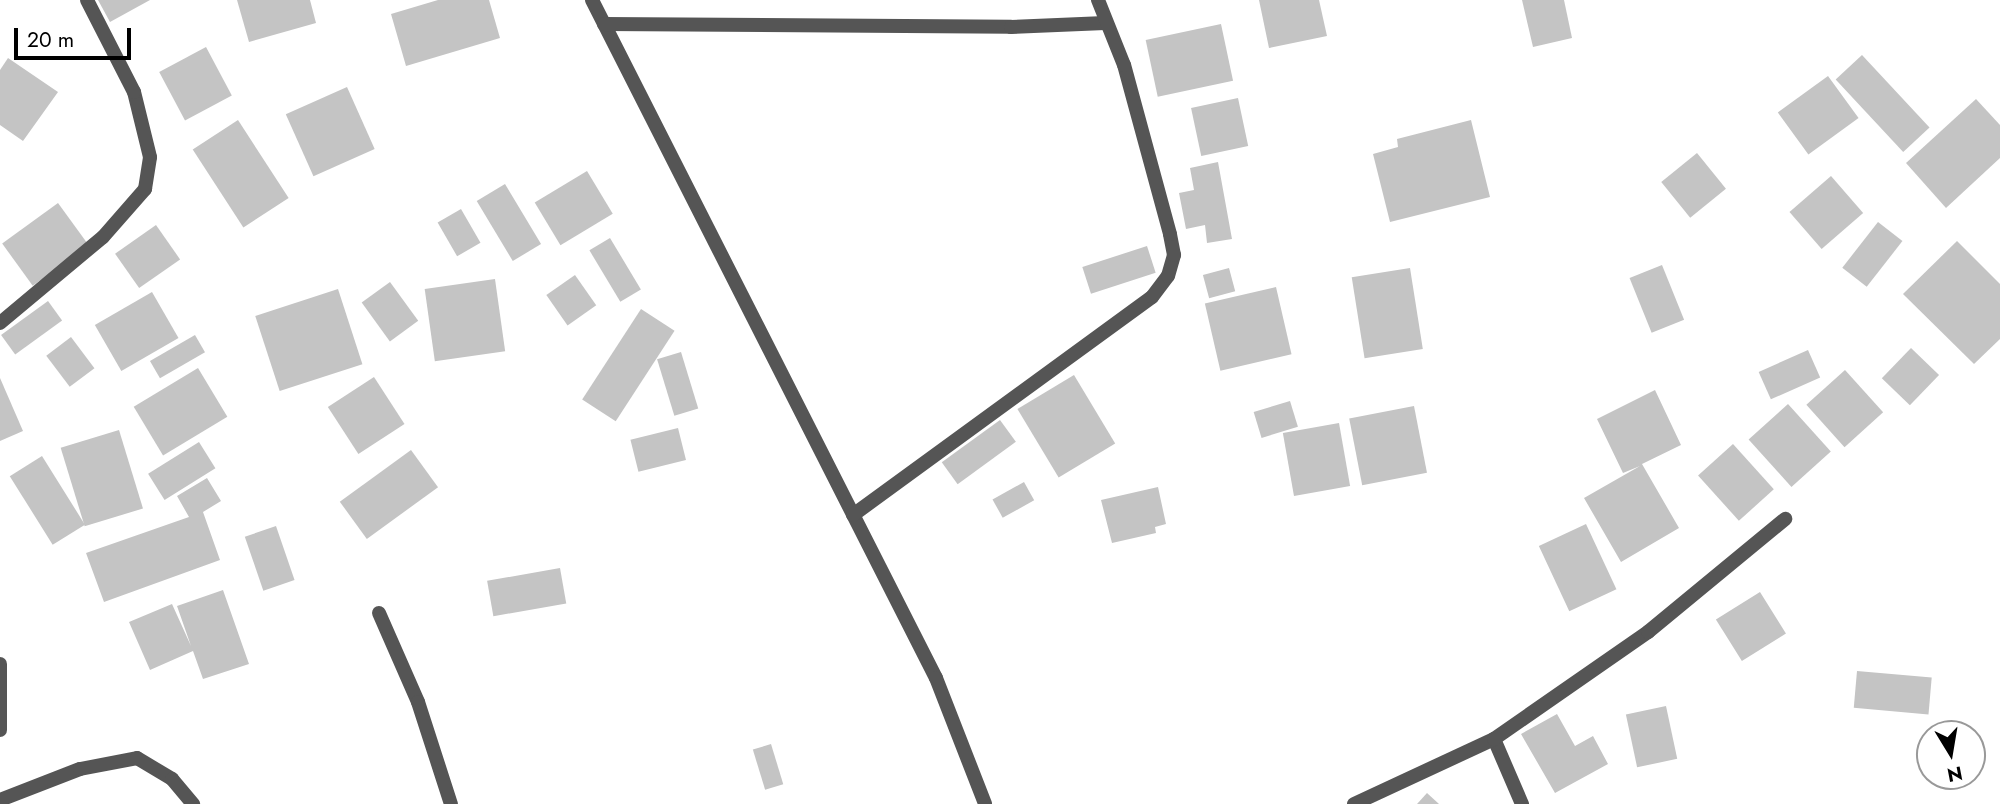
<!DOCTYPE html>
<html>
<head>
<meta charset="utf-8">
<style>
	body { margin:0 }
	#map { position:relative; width:2000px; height:804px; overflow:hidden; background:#fff; font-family:Jost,sans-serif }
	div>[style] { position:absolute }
	.building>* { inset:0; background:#c4c4c4; transform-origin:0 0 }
	.street>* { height:14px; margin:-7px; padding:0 7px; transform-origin:7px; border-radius:7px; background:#555 }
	span { translate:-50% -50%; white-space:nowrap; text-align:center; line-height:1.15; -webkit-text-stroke:5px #fff; paint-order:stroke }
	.north { position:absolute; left:1916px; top:720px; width:70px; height:70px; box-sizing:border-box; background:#fff; border:2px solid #999; border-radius:50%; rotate:169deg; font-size:19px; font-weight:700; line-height:28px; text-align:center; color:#000 }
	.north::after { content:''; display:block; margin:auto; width:24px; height:32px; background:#000; clip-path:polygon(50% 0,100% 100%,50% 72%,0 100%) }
	.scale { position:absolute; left:14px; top:28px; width:117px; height:32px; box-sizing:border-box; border:4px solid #000; border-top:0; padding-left:9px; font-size:21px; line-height:24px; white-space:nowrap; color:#000; -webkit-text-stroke:5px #fff; paint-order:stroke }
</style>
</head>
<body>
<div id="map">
	<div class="building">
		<div style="clip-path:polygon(98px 0,150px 0,110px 22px)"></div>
		<div style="clip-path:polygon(237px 0,310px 0,316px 23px,249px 42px)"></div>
		<div style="clip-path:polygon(438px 0,489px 0,500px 38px,406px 66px,391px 14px)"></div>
		<div style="clip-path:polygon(1259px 0,1319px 0,1327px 36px,1269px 48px)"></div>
		<div style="clip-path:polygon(1522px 0,1564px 0,1572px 38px,1533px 47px)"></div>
		<div style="left:1221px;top:24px;width:58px;height:77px;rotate:78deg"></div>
		<div style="left:206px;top:47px;width:55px;height:53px;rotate:62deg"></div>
		<div style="left:1862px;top:55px;width:99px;height:36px;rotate:47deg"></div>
		<div style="clip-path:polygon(8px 58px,58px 92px,23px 141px,0 125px,0 70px)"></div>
		<div style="left:1828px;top:76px;width:52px;height:62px;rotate:54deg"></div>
		<div style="left:347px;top:87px;width:68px;height:67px;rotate:66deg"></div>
		<div style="left:1238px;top:98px;width:49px;height:48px;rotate:78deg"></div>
		<div style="clip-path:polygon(1976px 99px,2000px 125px,2000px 158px,1946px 208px,1906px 163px)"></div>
		<div style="left:238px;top:120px;width:93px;height:54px;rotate:57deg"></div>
		<div style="clip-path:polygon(1471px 120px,1490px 197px,1390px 222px,1373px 154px,1398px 147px,1397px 139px)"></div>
		<div style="left:1697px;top:153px;width:46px;height:46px;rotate:51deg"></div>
		<div style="clip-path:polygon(1218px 162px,1232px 239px,1207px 243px,1205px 225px,1186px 229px,1179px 193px,1194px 190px,1190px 168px)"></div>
		<div style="left:587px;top:171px;width:50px;height:61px;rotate:59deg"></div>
		<div style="left:1831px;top:176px;width:49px;height:55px;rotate:49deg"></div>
		<div style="left:505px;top:184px;width:70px;height:33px;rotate:59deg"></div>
		<div style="left:58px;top:203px;width:52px;height:69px;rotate:54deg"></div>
		<div style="left:461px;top:209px;width:39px;height:27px;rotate:60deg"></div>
		<div style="left:1878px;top:222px;width:31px;height:58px;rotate:38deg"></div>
		<div style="left:156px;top:225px;width:42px;height:50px;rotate:55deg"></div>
		<div style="left:610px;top:238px;width:60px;height:24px;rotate:59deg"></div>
		<div style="clip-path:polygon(1957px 241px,2000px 284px,2000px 339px,1974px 364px,1903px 294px)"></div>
		<div style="left:1147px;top:246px;width:28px;height:68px;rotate:72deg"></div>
		<div style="left:1662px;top:265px;width:59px;height:35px;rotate:68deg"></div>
		<div style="left:1229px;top:268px;width:24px;height:27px;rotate:75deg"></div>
		<div style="left:1410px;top:268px;width:82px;height:59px;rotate:81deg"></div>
		<div style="left:575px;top:275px;width:37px;height:35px;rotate:55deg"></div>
		<div style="left:495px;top:279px;width:73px;height:71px;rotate:82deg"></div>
		<div style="left:390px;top:282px;width:48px;height:35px;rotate:54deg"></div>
		<div style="left:1276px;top:287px;width:69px;height:73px;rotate:77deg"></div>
		<div style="left:338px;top:289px;width:79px;height:87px;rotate:72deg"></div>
		<div style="left:152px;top:292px;width:53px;height:66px;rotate:60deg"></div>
		<div style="left:48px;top:301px;width:24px;height:58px;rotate:54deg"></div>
		<div style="left:641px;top:309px;width:40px;height:108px;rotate:33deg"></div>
		<div style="left:195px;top:335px;width:20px;height:52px;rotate:60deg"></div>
		<div style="left:71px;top:337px;width:39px;height:31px;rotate:53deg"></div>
		<div style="left:1911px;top:348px;width:39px;height:42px;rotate:44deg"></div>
		<div style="left:1808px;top:350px;width:30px;height:54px;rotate:66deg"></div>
		<div style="left:681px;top:352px;width:59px;height:25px;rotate:73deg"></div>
		<div style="left:198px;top:368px;width:57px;height:75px;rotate:59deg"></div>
		<div style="left:1845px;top:370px;width:57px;height:52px;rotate:48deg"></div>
		<div style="left:1074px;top:375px;width:80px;height:66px;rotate:59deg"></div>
		<div style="left:374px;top:377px;width:56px;height:55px;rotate:57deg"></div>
		<div style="clip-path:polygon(0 378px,23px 431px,0 441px)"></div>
		<div style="clip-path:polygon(1655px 390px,1681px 445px,1642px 464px,1679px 528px,1621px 562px,1584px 498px,1640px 466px,1623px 473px,1597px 419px)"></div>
		<div style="left:1290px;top:401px;width:27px;height:38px;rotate:73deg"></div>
		<div style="left:1788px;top:404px;width:64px;height:53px;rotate:48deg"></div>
		<div style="left:1414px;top:406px;width:68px;height:66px;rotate:79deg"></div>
		<div style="left:1000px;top:420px;width:27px;height:72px;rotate:54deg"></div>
		<div style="left:1339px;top:423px;width:64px;height:57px;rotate:80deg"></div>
		<div style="left:678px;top:428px;width:33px;height:49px;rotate:76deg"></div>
		<div style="left:119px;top:430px;width:82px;height:61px;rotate:73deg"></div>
		<div style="left:199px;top:442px;width:31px;height:60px;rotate:58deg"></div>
		<div style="left:1733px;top:444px;width:61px;height:47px;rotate:48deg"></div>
		<div style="left:411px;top:450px;width:46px;height:88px;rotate:54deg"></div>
		<div style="left:42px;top:456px;width:81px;height:38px;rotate:58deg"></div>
		<div style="clip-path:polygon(207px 478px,221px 501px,203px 512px,220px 560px,104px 602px,86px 553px,189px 517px,177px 496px)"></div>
		<div style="left:1024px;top:482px;width:21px;height:36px;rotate:61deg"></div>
		<div style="clip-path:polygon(1158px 487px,1166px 524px,1155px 527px,1156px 533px,1112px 543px,1101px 500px)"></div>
		<div style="left:1586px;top:524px;width:72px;height:52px;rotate:65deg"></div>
		<div style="left:276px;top:526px;width:57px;height:33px;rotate:71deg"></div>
		<div style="left:560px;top:568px;width:36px;height:74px;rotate:80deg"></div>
		<div style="clip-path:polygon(223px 590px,249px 664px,203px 679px,193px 651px,150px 670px,129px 622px,172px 604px,191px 646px,177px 606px)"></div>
		<div style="left:1760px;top:592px;width:49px;height:52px;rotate:58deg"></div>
		<div style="left:1857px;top:671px;width:75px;height:37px;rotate:5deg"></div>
		<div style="left:1666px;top:706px;width:54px;height:41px;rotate:78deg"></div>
		<div style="clip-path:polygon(1557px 714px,1575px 746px,1593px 736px,1608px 764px,1555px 793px,1521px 734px)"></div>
		<div style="left:771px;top:744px;width:42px;height:19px;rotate:73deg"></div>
		<div style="clip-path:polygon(1427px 793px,1439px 804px,1417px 804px)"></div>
	</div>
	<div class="street">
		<div style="left:592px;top:0;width:760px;rotate:63.1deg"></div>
		<div style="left:936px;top:678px;width:135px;rotate:68.7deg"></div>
		<div style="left:604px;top:24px;width:407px;rotate:0.4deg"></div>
		<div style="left:1011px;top:27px;width:94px;rotate:-2.4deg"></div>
		<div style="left:0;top:323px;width:134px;rotate:-39.9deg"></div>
		<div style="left:103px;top:237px;width:64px;rotate:-48.8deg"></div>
		<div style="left:145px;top:189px;width:32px;rotate:-81deg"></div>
		<div style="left:150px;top:157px;width:67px;rotate:-103.8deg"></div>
		<div style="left:134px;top:92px;width:103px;rotate:-117.1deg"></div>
		<div style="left:853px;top:515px;width:370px;rotate:-36.1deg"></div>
		<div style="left:1152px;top:297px;width:26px;rotate:-53deg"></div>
		<div style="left:1168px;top:276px;width:22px;rotate:-74deg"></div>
		<div style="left:1174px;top:255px;width:21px;rotate:-101deg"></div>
		<div style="left:1170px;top:234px;width:175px;rotate:-105.2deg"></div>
		<div style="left:1124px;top:65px;width:70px;rotate:-111.8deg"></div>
		<div style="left:379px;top:613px;width:97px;rotate:66.3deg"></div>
		<div style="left:418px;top:702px;width:107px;rotate:72.1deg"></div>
		<div style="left:0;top:664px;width:66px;rotate:90deg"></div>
		<div style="left:1494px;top:739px;width:71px;rotate:66.7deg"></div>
		<div style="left:0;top:800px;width:86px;rotate:-21.2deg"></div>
		<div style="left:80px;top:769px;width:58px;rotate:-10.9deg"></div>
		<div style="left:137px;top:758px;width:41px;rotate:31deg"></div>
		<div style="left:172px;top:779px;width:33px;rotate:50deg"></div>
		<div style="left:1354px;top:804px;width:154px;rotate:-24.9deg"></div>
		<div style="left:1494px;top:739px;width:188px;rotate:-34.8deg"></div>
		<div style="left:1648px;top:632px;width:178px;rotate:-39.5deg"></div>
	</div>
	<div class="north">N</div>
	<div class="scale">20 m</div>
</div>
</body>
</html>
